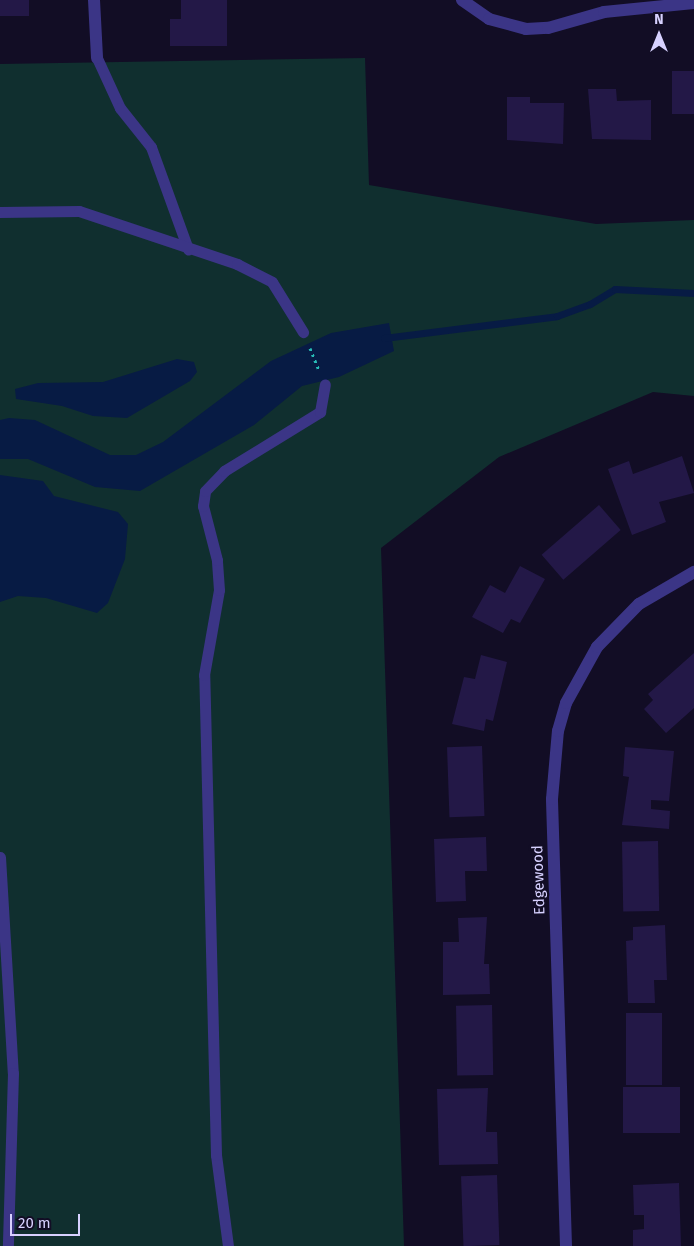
<!DOCTYPE html>
<html>
<head>
<meta charset="utf-8">
<style>
	body { margin:0 }
	#map { position:relative; width:694px; height:1246px; overflow:hidden; background:#120d25; font-family:"Fira Sans",sans-serif }
	div>[style] { position:absolute }
	.green>* { inset:0; background:#102f2f }
	.water>* { inset:0; background:#071b44 }
	.stream>* { height:7px; margin:-3.5px; padding:0 3.5px; transform-origin:3.5px; border-radius:3.5px; background:#071b44 }
	.building>* { inset:0; background:#231847; transform-origin:0 0 }
	.path>* { height:3px; margin-top:-1.5px; transform-origin:0; background:repeating-linear-gradient(90deg,#28bcb7 0 2.5px,transparent 0 6.5px) }
	.service>* { height:11px; margin:-5.5px; padding:0 5.5px; transform-origin:5.5px; border-radius:5.5px; background:#3b3586 }
	.minor>* { height:12px; margin:-6px; padding:0 6px; transform-origin:6px; border-radius:6px; background:#3b3586 }
	span { translate:-50% -50%; white-space:nowrap; text-align:center; line-height:1.15; -webkit-text-stroke:4.5px #120d25; paint-order:stroke }
	.street-label { font-size:15px; color:#d7d1ff }
	.north { position:absolute; left:634px; top:10px; width:50px; height:50px; -webkit-text-stroke:4px #120d25; paint-order:stroke; rotate:0deg; font-size:14px; font-weight:700; line-height:20px; text-align:center; color:#d7d1ff }
	.north::after { content:''; display:block; margin:auto; width:18px; height:22px; background:#d7d1ff; clip-path:polygon(50% 0,100% 100%,50% 72%,0 100%) }
	.scale { position:absolute; left:10px; top:1214px; width:70px; height:22px; box-sizing:border-box; border:2px solid #d7d1ff; border-top:0; padding-left:6px; font-size:15px; line-height:18px; white-space:nowrap; color:#d7d1ff; -webkit-text-stroke:4px #120d25; paint-order:stroke }
</style>
</head>
<body>
<div id="map">
	<div class="green">
		<div style="clip-path:polygon(365px 58px,369px 185px,596px 224px,694px 220px,694px 396px,653px 392px,499px 457px,381px 548px,404px 1246px,0 1246px,0 64px)"></div>
	</div>
	<div class="water">
		<div style="clip-path:polygon(389px 323px,394px 351px,339px 377px,302px 386px,254px 425px,140px 491px,95px 487px,28px 459px,0 459px,0 420px,9px 418px,35px 420px,110px 455px,136px 455px,163px 442px,271px 361px,331px 333px)"></div>
		<div style="clip-path:polygon(177px 359px,194px 362px,197px 372px,190px 381px,127px 418px,93px 416px,62px 406px,16px 399px,15px 389px,38px 383px,103px 382px)"></div>
		<div style="clip-path:polygon(0 475px,43px 481px,54px 496px,118px 512px,128px 524px,125px 559px,108px 603px,97px 613px,46px 598px,18px 596px,0 602px)"></div>
	</div>
	<div class="stream">
		<div style="left:384px;top:338px;width:174px;rotate:-7.2deg"></div>
		<div style="left:557px;top:316px;width:35px;rotate:-20deg"></div>
		<div style="left:590px;top:304px;width:29px;rotate:-31deg"></div>
		<div style="left:615px;top:289px;width:79px;rotate:2.9deg"></div>
	</div>
	<div class="building">
		<div style="left:0;top:0;width:29px;height:16px"></div>
		<div style="clip-path:polygon(181px 0,227px 0,227px 46px,170px 46px,170px 19px,181px 19px)"></div>
		<div style="left:694px;top:71px;width:43px;height:22px;rotate:90deg"></div>
		<div style="clip-path:polygon(588px 89px,616px 89px,617px 101px,651px 100px,651px 140px,592px 139px)"></div>
		<div style="clip-path:polygon(507px 97px,530px 97px,530px 103px,564px 103px,563px 144px,507px 140px)"></div>
		<div style="clip-path:polygon(682px 456px,694px 493px,659px 502px,666px 522px,632px 535px,608px 469px,629px 461px,633px 474px)"></div>
		<div style="left:599px;top:505px;width:33px;height:76px;rotate:49deg"></div>
		<div style="clip-path:polygon(520px 566px,545px 579px,520px 623px,511px 619px,503px 633px,472px 617px,490px 585px,505px 593px)"></div>
		<div style="clip-path:polygon(694px 653px,694px 708px,666px 733px,644px 709px,653px 700px,648px 694px)"></div>
		<div style="clip-path:polygon(481px 655px,507px 662px,493px 721px,486px 719px,484px 731px,452px 724px,464px 677px,475px 679px)"></div>
		<div style="left:482px;top:746px;width:70px;height:35px;rotate:88deg"></div>
		<div style="clip-path:polygon(625px 747px,674px 751px,669px 801px,651px 800px,651px 809px,670px 811px,669px 829px,622px 825px,629px 777px,623px 776px)"></div>
		<div style="clip-path:polygon(486px 837px,487px 871px,465px 871px,466px 901px,436px 902px,434px 839px)"></div>
		<div style="left:658px;top:841px;width:70px;height:36px;rotate:89deg"></div>
		<div style="clip-path:polygon(487px 917px,484px 964px,489px 964px,490px 994px,443px 995px,443px 942px,459px 942px,458px 918px)"></div>
		<div style="clip-path:polygon(665px 925px,667px 980px,654px 980px,655px 1003px,628px 1003px,626px 941px,633px 940px,633px 927px)"></div>
		<div style="left:492px;top:1005px;width:70px;height:36px;rotate:89deg"></div>
		<div style="left:626px;top:1013px;width:36px;height:72px"></div>
		<div style="left:623px;top:1087px;width:57px;height:46px"></div>
		<div style="clip-path:polygon(488px 1088px,486px 1132px,497px 1132px,498px 1164px,439px 1165px,437px 1089px)"></div>
		<div style="left:497px;top:1175px;width:70px;height:36px;rotate:88deg"></div>
		<div style="clip-path:polygon(679px 1183px,681px 1246px,633px 1246px,633px 1230px,644px 1229px,644px 1215px,634px 1215px,633px 1185px)"></div>
	</div>
	<div class="path">
		<div style="left:310px;top:348px;width:24px;rotate:68deg"></div>
	</div>
	<div class="service">
		<div style="left:97px;top:58px;width:55px;rotate:65.3deg"></div>
		<div style="left:120px;top:108px;width:50px;rotate:51.5deg"></div>
		<div style="left:151px;top:147px;width:109px;rotate:70.1deg"></div>
		<div style="left:0;top:212px;width:79px;rotate:-0.7deg"></div>
		<div style="left:79px;top:211px;width:167px;rotate:18.5deg"></div>
		<div style="left:237px;top:264px;width:39px;rotate:27deg"></div>
		<div style="left:272px;top:282px;width:59px;rotate:58.2deg"></div>
		<div style="left:0;top:857px;width:216px;rotate:86.6deg"></div>
		<div style="left:13px;top:1073px;width:173px;rotate:91.7deg"></div>
		<div style="left:228px;top:1246px;width:92px;rotate:-97.5deg"></div>
		<div style="left:216px;top:1155px;width:480px;rotate:-91.4deg"></div>
		<div style="left:204px;top:675px;width:86px;rotate:-80deg"></div>
		<div style="left:219px;top:590px;width:30px;rotate:-94deg"></div>
		<div style="left:217px;top:560px;width:56px;rotate:-104.5deg"></div>
		<div style="left:203px;top:506px;width:15px;rotate:-82deg"></div>
		<div style="left:205px;top:491px;width:28px;rotate:-46deg"></div>
		<div style="left:224px;top:471px;width:113px;rotate:-31.6deg"></div>
		<div style="left:320px;top:412px;width:28px;rotate:-80deg"></div>
	</div>
	<div class="minor">
		<div style="left:94px;top:0;width:58px;rotate:87deg"></div>
		<div style="left:462px;top:0;width:33px;rotate:35deg"></div>
		<div style="left:489px;top:19px;width:38px;rotate:15deg"></div>
		<div style="left:526px;top:29px;width:22px;rotate:-3deg"></div>
		<div style="left:548px;top:28px;width:58px;rotate:-15.9deg"></div>
		<div style="left:604px;top:12px;width:90px;rotate:-5.7deg"></div>
		<div style="left:566px;top:1246px;width:447px;rotate:-91.8deg"></div>
		<div style="left:552px;top:799px;width:68px;rotate:-85deg"></div>
		<div style="left:558px;top:731px;width:29px;rotate:-74deg"></div>
		<div style="left:566px;top:703px;width:64px;rotate:-61deg"></div>
		<div style="left:597px;top:647px;width:60px;rotate:-45.7deg"></div>
		<div style="left:639px;top:604px;width:64px;rotate:-30.2deg"></div>
	</div>
	<div class="street-label">
		<span style="left:539px;top:880px;rotate:-92deg">Edgewood</span>
	</div>
	<div class="north">N</div>
	<div class="scale">20 m</div>
</div>
</body>
</html>
